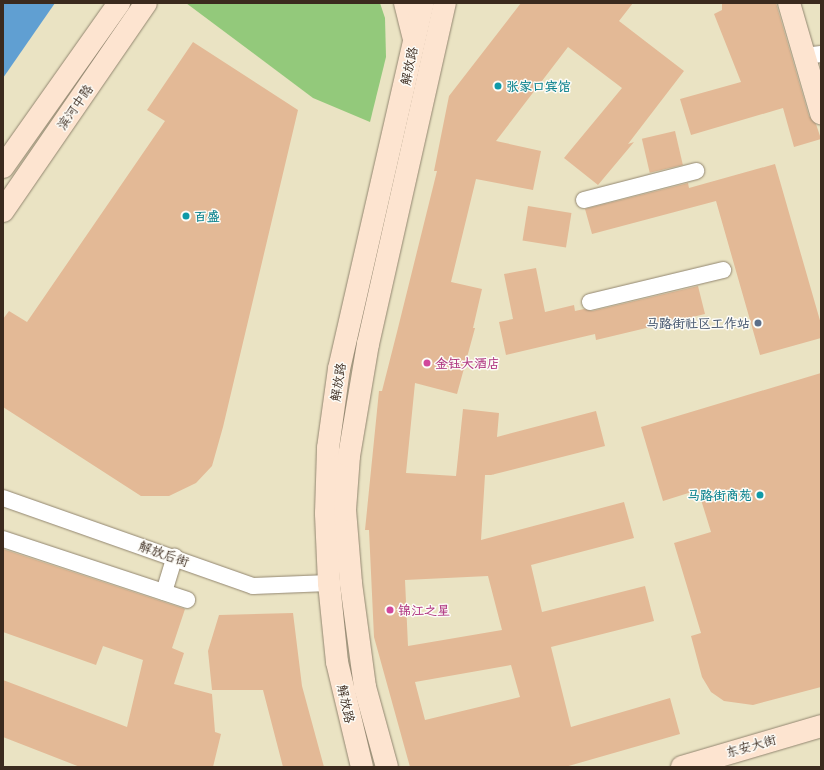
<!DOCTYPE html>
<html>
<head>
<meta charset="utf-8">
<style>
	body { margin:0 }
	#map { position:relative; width:824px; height:770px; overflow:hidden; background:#eae3c3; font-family:Mali,"LXGW WenKai TC",sans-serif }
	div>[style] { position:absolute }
	.green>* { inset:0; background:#93c97b }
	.water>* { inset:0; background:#609fd2 }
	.building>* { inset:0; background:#e3b996; transform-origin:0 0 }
	.roads { filter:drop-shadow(0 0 1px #928670) drop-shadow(0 0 1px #928670) }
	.street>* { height:16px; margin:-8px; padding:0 8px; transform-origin:8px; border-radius:8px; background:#fff }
	.secondary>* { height:22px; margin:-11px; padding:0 11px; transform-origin:11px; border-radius:11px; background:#fde4d0 }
	.dots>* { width:11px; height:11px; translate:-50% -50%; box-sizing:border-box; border:2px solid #fdfcf7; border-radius:50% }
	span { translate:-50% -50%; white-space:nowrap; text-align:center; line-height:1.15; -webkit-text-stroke:3px #fdfcf7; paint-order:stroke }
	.street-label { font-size:13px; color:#3b2a1e }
	.culture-label { font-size:13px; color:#0d838f; font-weight:700 }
	.left { translate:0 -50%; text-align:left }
	.right { translate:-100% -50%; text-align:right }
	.service-label { font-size:13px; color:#4e5e75; font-weight:700 }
	.hotel-label { font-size:13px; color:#b23c85; font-weight:700 }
	.frame { position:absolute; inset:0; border:4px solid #3b2a1e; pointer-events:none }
</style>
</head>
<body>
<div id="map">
	<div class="green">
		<div style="clip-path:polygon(186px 3px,380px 3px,385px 18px,386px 57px,370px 122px,313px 98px)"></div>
	</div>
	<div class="water">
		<div style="clip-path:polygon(3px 3px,55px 3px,3px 78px)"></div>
	</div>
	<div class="building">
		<div style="clip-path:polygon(evenodd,521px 3px,633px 3px,619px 21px,684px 71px,628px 144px,634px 142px,598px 185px,564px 158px,622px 88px,568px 47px,496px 141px,541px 151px,533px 190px,476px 179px,451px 282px,482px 289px,473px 328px,475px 328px,457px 394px,415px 383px,406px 473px,456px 476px,463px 409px,499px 413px,497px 437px,596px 411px,605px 446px,491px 475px,485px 475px,481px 540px,624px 502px,634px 538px,531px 565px,542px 612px,645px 586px,654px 621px,551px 647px,571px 727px,670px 698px,680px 734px,565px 767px,410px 767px,374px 637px,369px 530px,365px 530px,379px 391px,382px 391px,397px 332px,437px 171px,434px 171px,449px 96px,521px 3px,488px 576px,502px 630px,408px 646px,405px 580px,488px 576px,521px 3px,511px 665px,520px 697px,425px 720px,415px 682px,511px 665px)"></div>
		<div style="clip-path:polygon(722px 3px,776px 3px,809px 116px,816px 124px,821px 139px,794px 147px,783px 108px,691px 135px,680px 99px,741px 82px,714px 14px,722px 10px)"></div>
		<div style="clip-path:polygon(193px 42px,298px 110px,223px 427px,212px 466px,196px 483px,169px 496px,141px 496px,3px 407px,3px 319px,9px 311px,27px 322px,165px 121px,147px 110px)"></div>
		<div style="left:675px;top:131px;width:35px;height:34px;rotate:77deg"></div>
		<div style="clip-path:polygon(775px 164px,821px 324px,821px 338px,760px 355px,716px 201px,592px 234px,585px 209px,688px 183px,689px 188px)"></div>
		<div style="left:528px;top:206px;width:44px;height:35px;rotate:9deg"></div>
		<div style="clip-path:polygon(536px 268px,545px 312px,574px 305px,575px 311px,584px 309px,592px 311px,698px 286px,705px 314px,596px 340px,595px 334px,506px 355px,499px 322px,513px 319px,504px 274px)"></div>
		<div style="clip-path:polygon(821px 373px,821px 687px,753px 705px,724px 701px,711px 692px,702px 677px,691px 636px,701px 633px,674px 543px,711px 532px,698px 490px,663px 501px,641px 427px)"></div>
		<div style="clip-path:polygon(3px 549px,185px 609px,172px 648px,184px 653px,174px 684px,212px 694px,215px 732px,221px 734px,213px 767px,80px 767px,3px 737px,3px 680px,127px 727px,143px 660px,103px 646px,96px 665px,3px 632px)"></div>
		<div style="clip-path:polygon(293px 613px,302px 686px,324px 767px,283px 767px,263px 690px,212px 690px,208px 651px,219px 615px)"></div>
	</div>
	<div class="roads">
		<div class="street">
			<div style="left:805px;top:56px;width:16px;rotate:-7deg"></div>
			<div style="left:584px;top:200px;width:116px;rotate:-14.5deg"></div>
			<div style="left:590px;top:302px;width:137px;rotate:-13.5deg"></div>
			<div style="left:3px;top:498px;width:265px;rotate:19.4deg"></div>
			<div style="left:253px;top:586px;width:76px;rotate:-2.3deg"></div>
			<div style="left:3px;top:539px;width:194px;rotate:18.3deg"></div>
			<div style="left:164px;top:592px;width:37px;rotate:-73deg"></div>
		</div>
		<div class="secondary">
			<div style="left:405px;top:3px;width:34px;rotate:76deg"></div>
			<div style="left:789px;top:3px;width:115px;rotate:73.8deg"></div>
			<div style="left:3px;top:167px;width:201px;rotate:-54.7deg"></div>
			<div style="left:3px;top:211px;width:252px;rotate:-55.5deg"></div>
			<div style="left:362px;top:767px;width:108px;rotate:-103.4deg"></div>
			<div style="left:337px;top:662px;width:79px;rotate:-95.8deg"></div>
			<div style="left:329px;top:583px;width:70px;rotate:-92.5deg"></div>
			<div style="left:326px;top:513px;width:65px;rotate:-88.2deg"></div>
			<div style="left:328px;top:448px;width:80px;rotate:-82.1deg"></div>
			<div style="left:339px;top:369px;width:376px;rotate:-77.1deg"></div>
			<div style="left:387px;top:767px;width:83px;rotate:-105.4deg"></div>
			<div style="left:365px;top:687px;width:105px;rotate:-97.7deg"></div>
			<div style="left:351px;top:583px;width:73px;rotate:-94.7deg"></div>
			<div style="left:345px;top:510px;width:54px;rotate:-85.8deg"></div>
			<div style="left:349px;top:456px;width:114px;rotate:-80.4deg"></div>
			<div style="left:368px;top:344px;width:350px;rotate:-77.3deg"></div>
			<div style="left:682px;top:767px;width:145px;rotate:-16.4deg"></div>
		</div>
	</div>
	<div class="dots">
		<div style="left:498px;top:86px;background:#0f9aa8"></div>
		<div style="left:186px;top:216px;background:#0f9aa8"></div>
		<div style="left:758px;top:323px;background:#5c6f8a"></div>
		<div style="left:427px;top:363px;background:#d1479c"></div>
		<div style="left:760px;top:495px;background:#0f9aa8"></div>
		<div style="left:390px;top:610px;background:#d1479c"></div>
	</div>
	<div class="street-label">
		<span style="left:409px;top:66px;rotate:-78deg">解放路</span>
		<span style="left:75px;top:107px;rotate:-55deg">滨河中路</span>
		<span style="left:338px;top:382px;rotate:-81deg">解放路</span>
		<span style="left:164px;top:554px;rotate:19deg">解放后街</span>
		<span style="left:346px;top:704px;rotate:78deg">解放路</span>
		<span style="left:751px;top:746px;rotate:-16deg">东安大街</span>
	</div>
	<div class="culture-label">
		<span class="left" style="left:506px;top:86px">张家口宾馆</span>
		<span class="left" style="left:194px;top:216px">百盛</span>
		<span class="right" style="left:752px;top:495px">马路街商苑</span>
	</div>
	<div class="service-label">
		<span class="right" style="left:750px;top:323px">马路街社区工作站</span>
	</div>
	<div class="hotel-label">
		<span class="left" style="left:435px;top:363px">金钰大酒店</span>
		<span class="left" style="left:398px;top:610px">锦江之星</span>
	</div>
	<div class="frame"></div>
</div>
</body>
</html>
